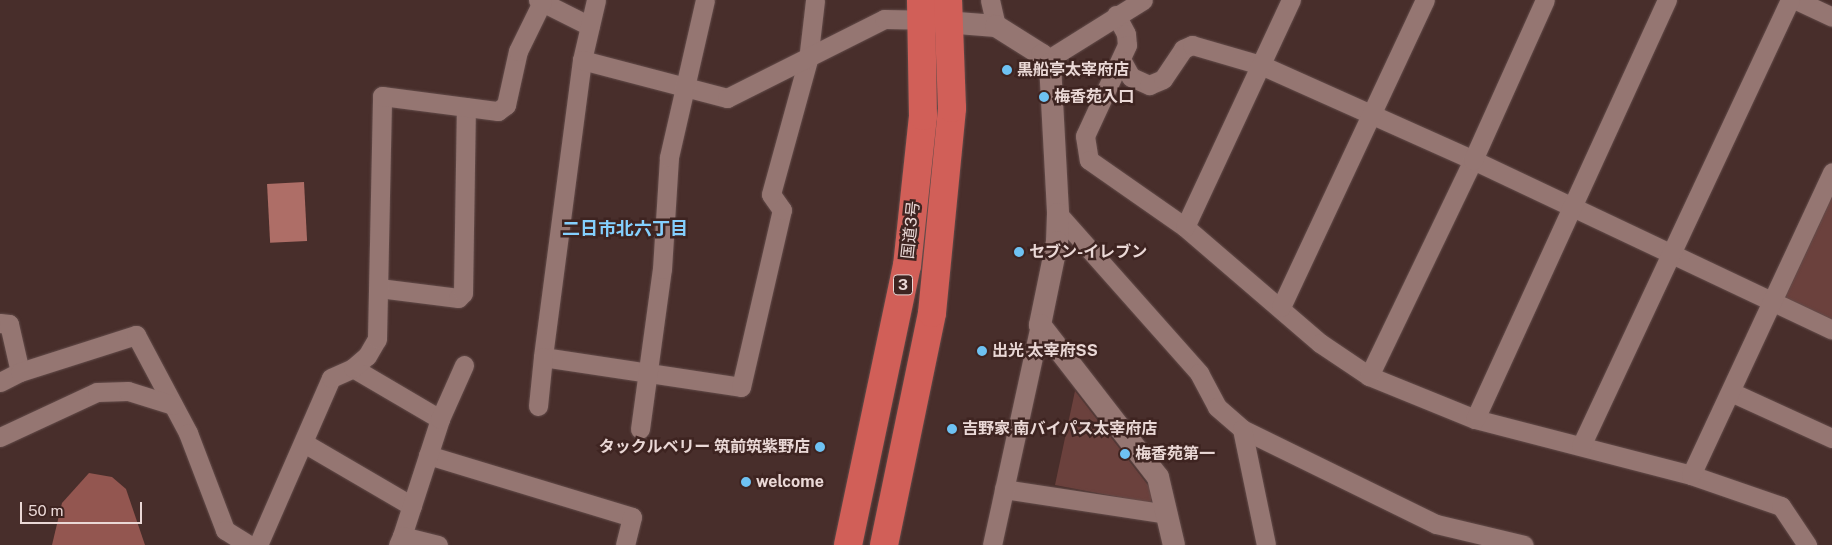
<!DOCTYPE html>
<html>
<head>
<meta charset="utf-8">
<style>
	body { margin:0 }
	#map { position:relative; width:1832px; height:545px; overflow:hidden; background:#482e2b; font-family:"Public Sans","Noto Sans JP",sans-serif }
	div>[style] { position:absolute }
	.green>* { inset:0; background:#6b413d }
	.forest>* { inset:0; background:#935650 }
	.water>* { inset:0; background:#ae6e67; transform-origin:0 0 }
	.roads { filter:drop-shadow(0 0 1px #634c4a) drop-shadow(0 0 1px #634c4a) }
	.minor>* { height:19px; margin:-9.5px; padding:0 9.5px; transform-origin:9.5px; border-radius:9.5px; background:#957672 }
	.tertiary>* { height:22px; margin:-11px; padding:0 11px; transform-origin:11px; border-radius:11px; background:#957672 }
	.trunk>* { height:28px; margin:-14px; padding:0 14px; transform-origin:14px; border-radius:14px; background:#d15f58 }
	.dots>* { width:14px; height:14px; translate:-50% -50%; box-sizing:border-box; border:2px solid #3e2421; border-radius:50% }
	span { translate:-50% -50%; white-space:nowrap; text-align:center; line-height:1.15; -webkit-text-stroke:5px #3e2421; paint-order:stroke }
	.shield-label span { padding:1px 4px; background:#3e2421; border:1px solid; border-radius:4px; -webkit-text-stroke-width:0 }
	.shield-label { font-size:15px; color:#ead8d6; font-weight:700 }
	.poi-label { font-size:16px; color:#ead8d6; font-weight:700 }
	.left { translate:0 -50%; text-align:left }
	.right { translate:-100% -50%; text-align:right }
	.street-label { font-size:16px; color:#ead8d6 }
	.neighbourhood-label { font-size:18px; color:#84d0fe; font-weight:700 }
	.scale { position:absolute; left:20px; top:502px; width:122px; height:22px; box-sizing:border-box; border:2px solid #ead8d6; border-top:0; padding-left:6px; font-size:15px; line-height:18px; white-space:nowrap; color:#ead8d6; -webkit-text-stroke:4px #3e2421; paint-order:stroke }
</style>
</head>
<body>
<div id="map">
	<div class="green">
		<div style="clip-path:polygon(1832px 189px,1832px 324px,1787px 300px,1784px 287px)"></div>
		<div style="clip-path:polygon(1075px 391px,1154px 493px,1150px 503px,1055px 485px)"></div>
	</div>
	<div class="forest">
		<div style="clip-path:polygon(89px 473px,112px 477px,126px 489px,145px 545px,52px 545px,62px 503px)"></div>
	</div>
	<div class="water">
		<div style="left:304px;top:182px;width:59px;height:37px;rotate:87deg"></div>
	</div>
	<div class="roads">
		<div class="minor">
			<div style="left:538px;top:0;width:58px;rotate:26.6deg"></div>
			<div style="left:596px;top:0;width:62px;rotate:103.1deg"></div>
			<div style="left:582px;top:60px;width:300px;rotate:97.5deg"></div>
			<div style="left:543px;top:357px;width:200px;rotate:8.6deg"></div>
			<div style="left:741px;top:387px;width:182px;rotate:-77deg"></div>
			<div style="left:782px;top:210px;width:19px;rotate:-125deg"></div>
			<div style="left:771px;top:194px;width:139px;rotate:-74.6deg"></div>
			<div style="left:808px;top:60px;width:60px;rotate:-83.3deg"></div>
			<div style="left:990px;top:0;width:27px;rotate:77deg"></div>
			<div style="left:1796px;top:0;width:40px;rotate:25deg"></div>
			<div style="left:1116px;top:15px;width:21px;rotate:62deg"></div>
			<div style="left:1126px;top:34px;width:11px;rotate:85deg"></div>
			<div style="left:1127px;top:45px;width:100px;rotate:114.8deg"></div>
			<div style="left:1085px;top:136px;width:24px;rotate:81deg"></div>
			<div style="left:1089px;top:160px;width:117px;rotate:34.9deg"></div>
			<div style="left:1185px;top:227px;width:178px;rotate:40.7deg"></div>
			<div style="left:1320px;top:343px;width:59px;rotate:34deg"></div>
			<div style="left:1369px;top:376px;width:114px;rotate:22.1deg"></div>
			<div style="left:1475px;top:419px;width:223px;rotate:14.5deg"></div>
			<div style="left:1691px;top:475px;width:95px;rotate:19deg"></div>
			<div style="left:1781px;top:506px;width:47px;rotate:56.3deg"></div>
			<div style="left:582px;top:60px;width:150px;rotate:14.7deg"></div>
			<div style="left:727px;top:98px;width:176px;rotate:-26.7deg"></div>
			<div style="left:884px;top:19px;width:39px;rotate:1deg"></div>
			<div style="left:1047px;top:60px;width:113px;rotate:-32deg"></div>
			<div style="left:1122px;top:61px;width:18px;rotate:61deg"></div>
			<div style="left:1131px;top:77px;width:20px;rotate:24deg"></div>
			<div style="left:1149px;top:85px;width:15px;rotate:-23deg"></div>
			<div style="left:1163px;top:79px;width:36px;rotate:-56deg"></div>
			<div style="left:1183px;top:49px;width:10px;rotate:-24deg"></div>
			<div style="left:1192px;top:45px;width:72px;rotate:16.2deg"></div>
			<div style="left:1261px;top:65px;width:232px;rotate:24.1deg"></div>
			<div style="left:1473px;top:160px;width:397px;rotate:25.3deg"></div>
			<div style="left:1058px;top:214px;width:213px;rotate:48.4deg"></div>
			<div style="left:1199px;top:373px;width:38px;rotate:62deg"></div>
			<div style="left:1217px;top:407px;width:33px;rotate:41deg"></div>
			<div style="left:1242px;top:429px;width:216px;rotate:26.1deg"></div>
			<div style="left:1436px;top:524px;width:90px;rotate:13.4deg"></div>
			<div style="left:1185px;top:227px;width:251px;rotate:-65deg"></div>
			<div style="left:379px;top:288px;width:80px;rotate:7.2deg"></div>
			<div style="left:458px;top:298px;width:7px;rotate:-45deg"></div>
			<div style="left:463px;top:293px;width:186px;rotate:-89.1deg"></div>
			<div style="left:1281px;top:307px;width:339px;rotate:-64.9deg"></div>
			<div style="left:0;top:323px;width:9px;rotate:6deg"></div>
			<div style="left:9px;top:324px;width:49px;rotate:77.1deg"></div>
			<div style="left:353px;top:368px;width:101px;rotate:30.4deg"></div>
			<div style="left:1369px;top:376px;width:240px;rotate:-64.3deg"></div>
			<div style="left:1473px;top:160px;width:175px;rotate:-65.8deg"></div>
			<div style="left:0;top:382px;width:22px;rotate:-27deg"></div>
			<div style="left:20px;top:372px;width:122px;rotate:-17.7deg"></div>
			<div style="left:136px;top:335px;width:111px;rotate:62deg"></div>
			<div style="left:188px;top:433px;width:104px;rotate:69.1deg"></div>
			<div style="left:225px;top:530px;width:28px;rotate:32deg"></div>
			<div style="left:1731px;top:392px;width:111px;rotate:24.5deg"></div>
			<div style="left:538px;top:406px;width:49px;rotate:-84.2deg"></div>
			<div style="left:1475px;top:419px;width:461px;rotate:-65.4deg"></div>
			<div style="left:640px;top:429px;width:162px;rotate:-82.2deg"></div>
			<div style="left:662px;top:269px;width:112px;rotate:-86.4deg"></div>
			<div style="left:669px;top:157px;width:161px;rotate:-77.1deg"></div>
			<div style="left:1242px;top:429px;width:118px;rotate:78.3deg"></div>
			<div style="left:0;top:437px;width:107px;rotate:-24.9deg"></div>
			<div style="left:97px;top:392px;width:31px;rotate:-2deg"></div>
			<div style="left:128px;top:391px;width:47px;rotate:17.3deg"></div>
			<div style="left:304px;top:443px;width:125px;rotate:30.3deg"></div>
			<div style="left:1581px;top:446px;width:493px;rotate:-64.9deg"></div>
			<div style="left:428px;top:455px;width:213px;rotate:16.9deg"></div>
			<div style="left:632px;top:517px;width:29px;rotate:104deg"></div>
			<div style="left:1691px;top:475px;width:334px;rotate:-65deg"></div>
			<div style="left:1004px;top:489px;width:165px;rotate:8.7deg"></div>
			<div style="left:402px;top:536px;width:123px;rotate:-72deg"></div>
			<div style="left:440px;top:419px;width:59px;rotate:-66deg"></div>
			<div style="left:258px;top:545px;width:182px;rotate:-66.4deg"></div>
			<div style="left:331px;top:378px;width:24px;rotate:-24deg"></div>
			<div style="left:353px;top:368px;width:18px;rotate:-41deg"></div>
			<div style="left:367px;top:356px;width:20px;rotate:-60deg"></div>
			<div style="left:377px;top:339px;width:243px;rotate:-88.8deg"></div>
			<div style="left:382px;top:96px;width:117px;rotate:7.4deg"></div>
			<div style="left:498px;top:111px;width:10px;rotate:-37deg"></div>
			<div style="left:506px;top:105px;width:55px;rotate:-77.5deg"></div>
			<div style="left:518px;top:51px;width:55px;rotate:-63.9deg"></div>
			<div style="left:398px;top:545px;width:10px;rotate:-66deg"></div>
			<div style="left:402px;top:536px;width:37px;rotate:14deg"></div>
			<div style="left:992px;top:545px;width:225px;rotate:-77.7deg"></div>
		</div>
		<div class="tertiary">
			<div style="left:932px;top:21px;width:64px;rotate:4.5deg"></div>
			<div style="left:996px;top:26px;width:54px;rotate:32.2deg"></div>
			<div style="left:1042px;top:55px;width:12px;rotate:48deg"></div>
			<div style="left:1050px;top:64px;width:150px;rotate:86.9deg"></div>
			<div style="left:1058px;top:214px;width:28px;rotate:92deg"></div>
			<div style="left:1057px;top:242px;width:85px;rotate:101.6deg"></div>
			<div style="left:1040px;top:325px;width:192px;rotate:52.2deg"></div>
			<div style="left:1158px;top:477px;width:70px;rotate:76.8deg"></div>
		</div>
		<div class="trunk">
			<div style="left:848px;top:545px;width:285px;rotate:-78.1deg"></div>
			<div style="left:907px;top:266px;width:151px;rotate:-83.9deg"></div>
			<div style="left:923px;top:116px;width:116px;rotate:-91deg"></div>
			<div style="left:884px;top:545px;width:237px;rotate:-78.3deg"></div>
			<div style="left:932px;top:313px;width:206px;rotate:-84.4deg"></div>
			<div style="left:952px;top:108px;width:108px;rotate:-92.1deg"></div>
		</div>
	</div>
	<div class="dots">
		<div style="left:1007px;top:70px;background:#6ec2f3"></div>
		<div style="left:1044px;top:97px;background:#6ec2f3"></div>
		<div style="left:1019px;top:252px;background:#6ec2f3"></div>
		<div style="left:982px;top:351px;background:#6ec2f3"></div>
		<div style="left:952px;top:429px;background:#6ec2f3"></div>
		<div style="left:820px;top:447px;background:#6ec2f3"></div>
		<div style="left:1125px;top:454px;background:#6ec2f3"></div>
		<div style="left:746px;top:482px;background:#6ec2f3"></div>
	</div>
	<div class="shield-label">
		<span style="left:903px;top:285px">3</span>
	</div>
	<div class="poi-label">
		<span class="left" style="left:1017px;top:70px">黒船亭太宰府店</span>
		<span class="left" style="left:1054px;top:97px">梅香苑入口</span>
		<span class="left" style="left:1029px;top:252px">セブン-イレブン</span>
		<span class="left" style="left:992px;top:351px">出光 太宰府SS</span>
		<span class="left" style="left:962px;top:429px">吉野家 南バイパス太宰府店</span>
		<span class="right" style="left:810px;top:447px">タックルベリー 筑前筑紫野店</span>
		<span class="left" style="left:1135px;top:454px">梅香苑第一</span>
		<span class="left" style="left:756px;top:482px">welcome</span>
	</div>
	<div class="street-label">
		<span style="left:911px;top:230px;rotate:-84deg">国道3号</span>
	</div>
	<div class="neighbourhood-label">
		<span style="left:625px;top:229px">二日市北六丁目</span>
	</div>
	<div class="scale">50 m</div>
</div>
</body>
</html>
